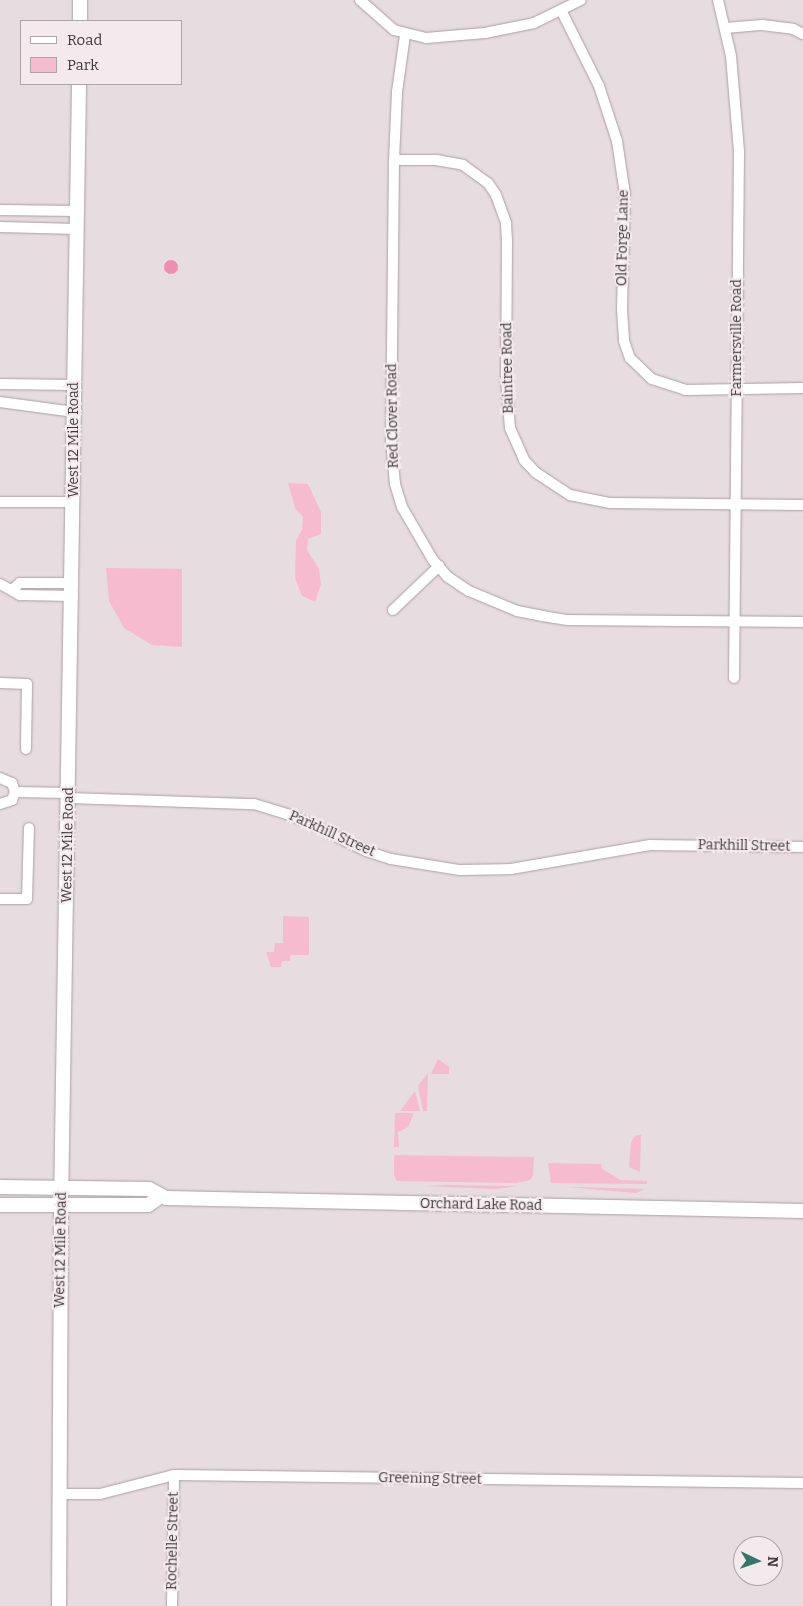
<!DOCTYPE html>
<html>
<head>
<meta charset="utf-8">
<style>
	body { margin:0 }
	#map { position:relative; width:803px; height:1606px; overflow:hidden; background:#e7dce0; font-family:Bitter,serif }
	div>[style] { position:absolute }
	.green>* { inset:0; background:#f6bbcf }
	.water>* { inset:0; background:#f08eb2 }
	.round { border-radius:50% }
	.roads { filter:drop-shadow(0 0 1px #aaa0a3) drop-shadow(0 0 1px #aaa0a3) }
	.minor>* { height:10px; margin:-5px; padding:0 5px; transform-origin:5px; border-radius:5px; background:#fff }
	.secondary>* { height:14px; margin:-7px; padding:0 7px; transform-origin:7px; border-radius:7px; background:#fff }
	span { translate:-50% -50%; white-space:nowrap; text-align:center; line-height:1.15; -webkit-text-stroke:4px #f4eaed; paint-order:stroke }
	.street-label { font-size:14px; color:#3f3a3c }
	.legend { position:absolute; left:20px; top:20px; width:162px; height:65px; box-sizing:border-box; background:#f4eaed; border:1px solid #aca4a6; margin:0; padding:6px 9px; list-style:none; font-size:15px; color:#3f3a3c }
	.legend li { display:flex; align-items:center; gap:10px; height:25px }
	.legend b { width:25px; border:1px solid #aca4a6 }
	.north { position:absolute; left:733px; top:1536px; width:50px; height:50px; box-sizing:border-box; background:#f4eaed; border:1px solid #aca4a6; border-radius:50%; rotate:93deg; font-size:14px; font-weight:700; line-height:20px; text-align:center; color:#3f3a3c }
	.north::after { content:''; display:block; margin:auto; width:18px; height:22px; background:#347768; clip-path:polygon(50% 0,100% 100%,50% 72%,0 100%) }
</style>
</head>
<body>
<div id="map">
	<div class="green">
		<div style="clip-path:polygon(288px 483px,308px 484px,321px 512px,321px 534px,308px 539px,307px 550px,319px 569px,321px 584px,315px 602px,302px 596px,295px 578px,296px 541px,302px 530px,303px 517px,295px 508px)"></div>
		<div style="clip-path:polygon(106px 568px,182px 569px,182px 647px,152px 645px,124px 628px,109px 601px)"></div>
		<div style="clip-path:polygon(283px 916px,309px 917px,309px 955px,290px 955px,290px 961px,282px 961px,281px 967px,271px 967px,266px 952px,274px 952px,275px 943px,283px 943px)"></div>
		<div style="clip-path:polygon(438px 1059px,449px 1067px,449px 1074px,431px 1074px)"></div>
		<div style="clip-path:polygon(428px 1073px,427px 1111px,423px 1111px,418px 1086px)"></div>
		<div style="clip-path:polygon(415px 1091px,420px 1111px,400px 1111px)"></div>
		<div style="clip-path:polygon(395px 1113px,414px 1113px,408px 1127px,398px 1132px,399px 1147px,394px 1147px)"></div>
		<div style="clip-path:polygon(636px 1135px,641px 1135px,640px 1172px,629px 1167px,631px 1142px)"></div>
		<div style="clip-path:polygon(394px 1155px,534px 1157px,533px 1175px,530px 1180px,517px 1183px,397px 1181px,394px 1175px)"></div>
		<div style="clip-path:polygon(548px 1163px,601px 1164px,602px 1169px,621px 1180px,647px 1181px,647px 1184px,551px 1183px)"></div>
		<div style="clip-path:polygon(425px 1186px,449px 1185px,518px 1186px,495px 1189px)"></div>
		<div style="clip-path:polygon(567px 1187px,574px 1187px,645px 1189px,636px 1193px)"></div>
	</div>
	<div class="water">
		<div class="round" style="left:164px;top:260px;width:14px;height:14px"></div>
	</div>
	<div class="roads">
		<div class="minor">
			<div style="left:360px;top:0;width:45px;rotate:41.4deg"></div>
			<div style="left:394px;top:30px;width:33px;rotate:14deg"></div>
			<div style="left:426px;top:38px;width:59px;rotate:-4.8deg"></div>
			<div style="left:485px;top:33px;width:50px;rotate:-11.5deg"></div>
			<div style="left:534px;top:23px;width:52px;rotate:-26.1deg"></div>
			<div style="left:718px;top:0;width:57px;rotate:76.9deg"></div>
			<div style="left:731px;top:56px;width:95px;rotate:85.2deg"></div>
			<div style="left:739px;top:151px;width:527px;rotate:90.54deg"></div>
			<div style="left:562px;top:12px;width:83px;rotate:63.4deg"></div>
			<div style="left:599px;top:86px;width:58px;rotate:71.9deg"></div>
			<div style="left:617px;top:141px;width:54px;rotate:81.4deg"></div>
			<div style="left:625px;top:194px;width:116px;rotate:91.5deg"></div>
			<div style="left:622px;top:310px;width:31px;rotate:86deg"></div>
			<div style="left:624px;top:341px;width:18px;rotate:71deg"></div>
			<div style="left:630px;top:358px;width:30px;rotate:44deg"></div>
			<div style="left:652px;top:379px;width:35px;rotate:18deg"></div>
			<div style="left:685px;top:390px;width:118px;rotate:-1deg"></div>
			<div style="left:726px;top:28px;width:36px;rotate:-5deg"></div>
			<div style="left:762px;top:25px;width:31px;rotate:7deg"></div>
			<div style="left:793px;top:29px;width:11px;rotate:27deg"></div>
			<div style="left:405px;top:35px;width:58px;rotate:98deg"></div>
			<div style="left:397px;top:92px;width:68px;rotate:92.5deg"></div>
			<div style="left:394px;top:160px;width:280px;rotate:90.6deg"></div>
			<div style="left:391px;top:440px;width:44px;rotate:84.8deg"></div>
			<div style="left:395px;top:484px;width:24px;rotate:73deg"></div>
			<div style="left:402px;top:507px;width:61px;rotate:59.7deg"></div>
			<div style="left:433px;top:560px;width:23px;rotate:49deg"></div>
			<div style="left:448px;top:577px;width:25px;rotate:34deg"></div>
			<div style="left:469px;top:591px;width:52px;rotate:22.6deg"></div>
			<div style="left:517px;top:611px;width:25px;rotate:11deg"></div>
			<div style="left:542px;top:616px;width:26px;rotate:9deg"></div>
			<div style="left:568px;top:620px;width:235px;rotate:0.5deg"></div>
			<div style="left:394px;top:160px;width:42px"></div>
			<div style="left:436px;top:160px;width:27px;rotate:10deg"></div>
			<div style="left:463px;top:165px;width:31px;rotate:36deg"></div>
			<div style="left:488px;top:183px;width:14px;rotate:56deg"></div>
			<div style="left:496px;top:195px;width:30px;rotate:70deg"></div>
			<div style="left:506px;top:223px;width:17px;rotate:87deg"></div>
			<div style="left:507px;top:240px;width:140px;rotate:90.4deg"></div>
			<div style="left:506px;top:380px;width:48px;rotate:85.2deg"></div>
			<div style="left:510px;top:428px;width:35px;rotate:66deg"></div>
			<div style="left:524px;top:460px;width:16px;rotate:47deg"></div>
			<div style="left:535px;top:472px;width:42px;rotate:33.3deg"></div>
			<div style="left:570px;top:495px;width:41px;rotate:11.3deg"></div>
			<div style="left:610px;top:503px;width:193px;rotate:0.6deg"></div>
			<div style="left:0;top:210px;width:77px;rotate:0.7deg"></div>
			<div style="left:0;top:227px;width:77px;rotate:1.5deg"></div>
			<div style="left:0;top:384px;width:74px;rotate:0.8deg"></div>
			<div style="left:0;top:402px;width:75px;rotate:7.7deg"></div>
			<div style="left:0;top:502px;width:74px"></div>
			<div style="left:0;top:584px;width:23px;rotate:29deg"></div>
			<div style="left:20px;top:595px;width:53px;rotate:1.1deg"></div>
			<div style="left:13px;top:589px;width:9px;rotate:-41deg"></div>
			<div style="left:20px;top:583px;width:52px"></div>
			<div style="left:393px;top:610px;width:64px;rotate:-43.7deg"></div>
			<div style="left:0;top:683px;width:27px;rotate:2deg"></div>
			<div style="left:27px;top:684px;width:65px;rotate:90.9deg"></div>
			<div style="left:0;top:778px;width:13px;rotate:23deg"></div>
			<div style="left:12px;top:783px;width:9px;rotate:72deg"></div>
			<div style="left:15px;top:792px;width:54px;rotate:1.1deg"></div>
			<div style="left:69px;top:798px;width:185px;rotate:1.9deg"></div>
			<div style="left:254px;top:804px;width:39px;rotate:17deg"></div>
			<div style="left:291px;top:815px;width:83px;rotate:25.6deg"></div>
			<div style="left:366px;top:851px;width:26px;rotate:18deg"></div>
			<div style="left:391px;top:859px;width:70px;rotate:9.1deg"></div>
			<div style="left:460px;top:870px;width:51px;rotate:-1.1deg"></div>
			<div style="left:511px;top:869px;width:141px;rotate:-9.8deg"></div>
			<div style="left:650px;top:845px;width:153px;rotate:0.7deg"></div>
			<div style="left:0;top:804px;width:13px;rotate:-18deg"></div>
			<div style="left:12px;top:800px;width:9px;rotate:-69deg"></div>
			<div style="left:0;top:899px;width:27px"></div>
			<div style="left:27px;top:899px;width:71px;rotate:-88.4deg"></div>
			<div style="left:59px;top:1494px;width:41px"></div>
			<div style="left:100px;top:1494px;width:76px;rotate:-14.4deg"></div>
			<div style="left:174px;top:1475px;width:629px;rotate:0.73deg"></div>
			<div style="left:172px;top:1606px;width:131px;rotate:-89.1deg"></div>
		</div>
		<div class="secondary">
			<div style="left:80px;top:21px;width:21px;rotate:-90deg"></div>
			<div style="left:0;top:1187px;width:149px;rotate:0.8deg"></div>
			<div style="left:149px;top:1189px;width:19px;rotate:28deg"></div>
			<div style="left:166px;top:1198px;width:637px;rotate:1.17deg"></div>
			<div style="left:0;top:1205px;width:148px"></div>
			<div style="left:148px;top:1205px;width:14px;rotate:-34deg"></div>
			<div style="left:59px;top:1606px;width:400px;rotate:-89.7deg"></div>
			<div style="left:61px;top:1206px;width:1122px;rotate:-89.08deg"></div>
		</div>
	</div>
	<div class="street-label">
		<span style="left:623px;top:238px;rotate:-89deg">Old Forge Lane</span>
		<span style="left:737px;top:338px;rotate:-90deg">Farmersville Road</span>
		<span style="left:508px;top:368px;rotate:-91deg">Baintree Road</span>
		<span style="left:393px;top:416px;rotate:-91deg">Red Clover Road</span>
		<span style="left:74px;top:440px;rotate:-90deg">West 12 Mile Road</span>
		<span style="left:332px;top:834px;rotate:24deg">Parkhill Street</span>
		<span style="left:68px;top:845px;rotate:-89deg">West 12 Mile Road</span>
		<span style="left:744px;top:846px;rotate:1deg">Parkhill Street</span>
		<span style="left:481px;top:1205px;rotate:1deg">Orchard Lake Road</span>
		<span style="left:61px;top:1250px;rotate:-89deg">West 12 Mile Road</span>
		<span style="left:430px;top:1479px;rotate:1deg">Greening Street</span>
		<span style="left:173px;top:1541px;rotate:-89deg">Rochelle Street</span>
	</div>
	<ul class="legend">
	<li><b style="height:6px;background:#fff"></b>Road</li>
	<li><b style="height:14px;background:#f6bbcf"></b>Park</li>
	</ul>
	<div class="north">N</div>
</div>
</body>
</html>
